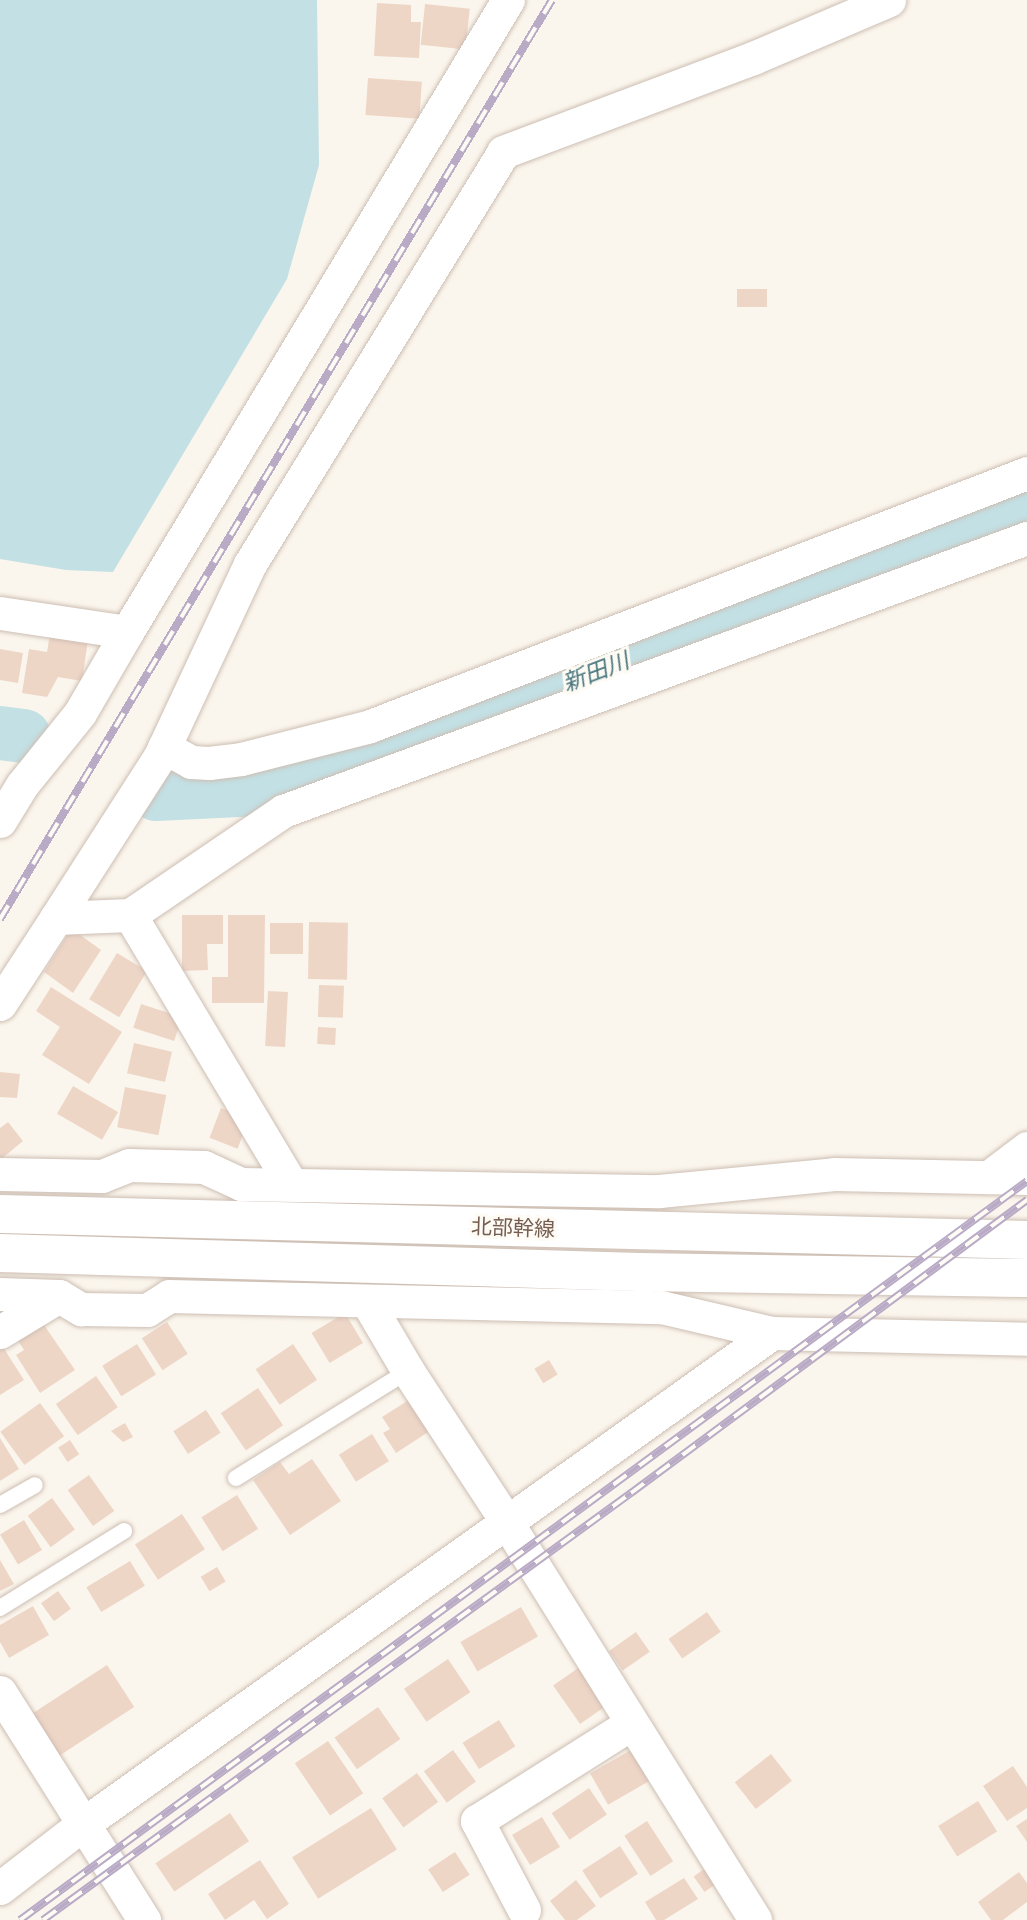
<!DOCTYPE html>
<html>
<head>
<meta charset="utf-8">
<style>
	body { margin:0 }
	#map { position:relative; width:1027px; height:1920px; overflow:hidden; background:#fbf6ed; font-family:Roboto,"Noto Sans JP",sans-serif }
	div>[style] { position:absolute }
	.water>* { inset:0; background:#c3e0e4 }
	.river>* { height:54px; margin:-27px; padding:0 27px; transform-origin:27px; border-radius:27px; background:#c3e0e4 }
	.building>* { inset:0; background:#eed6c7; transform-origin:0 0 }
	.roads { filter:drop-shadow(0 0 2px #cdbeb3) drop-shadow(0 0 2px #cdbeb3) }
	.lane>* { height:16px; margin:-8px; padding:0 8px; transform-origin:8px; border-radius:8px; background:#fff }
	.street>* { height:33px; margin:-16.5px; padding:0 16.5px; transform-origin:16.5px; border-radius:16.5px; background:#fff }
	.secondary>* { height:38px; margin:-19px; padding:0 19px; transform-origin:19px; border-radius:19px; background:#fff }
	.rail>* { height:8px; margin-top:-4px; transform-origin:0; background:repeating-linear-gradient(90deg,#fefaf4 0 16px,#b9abc6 0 32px); box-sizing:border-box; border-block:2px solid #b9abc6 }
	span { translate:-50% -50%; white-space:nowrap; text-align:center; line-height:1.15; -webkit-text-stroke:6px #fefaf4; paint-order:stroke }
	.street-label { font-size:21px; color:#755e51 }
	.water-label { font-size:23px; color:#49777f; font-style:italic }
</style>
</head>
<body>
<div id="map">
	<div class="water">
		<div style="clip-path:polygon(0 0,317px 0,319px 165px,287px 279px,113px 572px,66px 570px,0 559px)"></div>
	</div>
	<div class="river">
		<div style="left:0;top:733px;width:24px;rotate:7deg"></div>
		<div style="left:156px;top:794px;width:121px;rotate:-2.8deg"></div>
		<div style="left:277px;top:788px;width:213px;rotate:-19.2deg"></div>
		<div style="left:478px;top:718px;width:587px;rotate:-20.75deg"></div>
	</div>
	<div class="building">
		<div style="clip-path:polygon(377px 3px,411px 5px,411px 22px,421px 22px,419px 58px,374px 56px)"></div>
		<div style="left:425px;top:4px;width:45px;height:41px;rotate:6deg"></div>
		<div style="left:368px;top:78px;width:54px;height:37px;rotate:4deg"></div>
		<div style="left:737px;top:289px;width:30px;height:18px"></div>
		<div style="clip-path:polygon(50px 634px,88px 640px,82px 681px,58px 677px,47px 697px,22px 693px,29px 649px,47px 652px)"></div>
		<div style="clip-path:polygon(0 649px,23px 653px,18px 683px,0 680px)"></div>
		<div style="clip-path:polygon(182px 915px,223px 915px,223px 944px,207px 944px,208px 970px,182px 971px)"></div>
		<div style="clip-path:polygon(228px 915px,265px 915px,264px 1003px,212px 1003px,212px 977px,228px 977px)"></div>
		<div style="left:309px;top:922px;width:39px;height:57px;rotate:1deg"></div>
		<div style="left:270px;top:923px;width:33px;height:31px"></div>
		<div style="clip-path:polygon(76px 932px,101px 950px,73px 993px,44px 972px,68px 934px)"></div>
		<div style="left:117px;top:953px;width:35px;height:54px;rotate:31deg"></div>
		<div style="left:319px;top:985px;width:25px;height:32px;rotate:2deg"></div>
		<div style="clip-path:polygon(51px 987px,122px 1032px,89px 1084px,42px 1055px,60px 1027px,36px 1011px)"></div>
		<div style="left:268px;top:991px;width:20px;height:55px;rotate:3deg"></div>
		<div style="left:141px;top:1004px;width:43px;height:25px;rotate:18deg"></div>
		<div style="left:318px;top:1027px;width:18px;height:17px;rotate:3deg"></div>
		<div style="left:134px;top:1043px;width:39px;height:31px;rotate:13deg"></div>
		<div style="clip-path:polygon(0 1072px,20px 1074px,17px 1098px,0 1097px)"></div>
		<div style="left:73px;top:1086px;width:52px;height:32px;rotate:30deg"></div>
		<div style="left:125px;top:1087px;width:42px;height:41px;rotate:11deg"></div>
		<div style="left:221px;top:1108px;width:30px;height:32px;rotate:21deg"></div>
		<div style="clip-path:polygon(8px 1122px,23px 1141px,0 1160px,0 1128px)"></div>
		<div style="left:345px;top:1313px;width:35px;height:39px;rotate:59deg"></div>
		<div style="clip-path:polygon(42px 1322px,75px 1370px,40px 1393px,16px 1355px,24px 1350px,17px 1339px)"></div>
		<div style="left:167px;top:1322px;width:38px;height:30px;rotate:57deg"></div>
		<div style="left:137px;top:1344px;width:36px;height:41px;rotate:58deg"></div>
		<div style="left:293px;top:1344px;width:43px;height:45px;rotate:56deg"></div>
		<div style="clip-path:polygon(3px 1347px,24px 1380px,0 1395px,0 1348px)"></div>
		<div style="left:549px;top:1360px;width:17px;height:17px;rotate:59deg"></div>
		<div style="left:96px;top:1376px;width:38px;height:49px;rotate:55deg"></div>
		<div style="left:258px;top:1388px;width:45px;height:45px;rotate:56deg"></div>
		<div style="clip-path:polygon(415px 1396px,436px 1427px,396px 1453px,383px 1433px,390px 1429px,382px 1417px)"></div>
		<div style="left:40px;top:1403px;width:41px;height:49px;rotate:54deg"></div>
		<div style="left:206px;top:1410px;width:27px;height:39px;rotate:57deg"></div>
		<div style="clip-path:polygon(125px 1423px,133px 1437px,123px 1442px,111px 1431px)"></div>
		<div style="left:372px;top:1434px;width:32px;height:39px;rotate:58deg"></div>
		<div style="clip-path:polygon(0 1438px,19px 1469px,0 1481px)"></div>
		<div style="left:70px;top:1440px;width:17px;height:14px;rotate:57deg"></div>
		<div style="clip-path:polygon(312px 1459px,341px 1501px,290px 1535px,253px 1480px,280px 1462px,289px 1474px)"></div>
		<div style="left:89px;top:1475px;width:44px;height:26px;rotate:55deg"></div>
		<div style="left:237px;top:1495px;width:40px;height:42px;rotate:58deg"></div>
		<div style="left:52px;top:1498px;width:39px;height:30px;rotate:54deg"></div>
		<div style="left:182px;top:1514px;width:42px;height:56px;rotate:57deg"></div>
		<div style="left:24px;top:1520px;width:35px;height:28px;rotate:59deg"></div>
		<div style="clip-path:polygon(0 1560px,14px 1584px,0 1591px)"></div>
		<div style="left:130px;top:1561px;width:29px;height:51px;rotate:59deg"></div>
		<div style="left:217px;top:1567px;width:17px;height:19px;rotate:59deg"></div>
		<div style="left:58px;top:1591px;width:22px;height:21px;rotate:54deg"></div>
		<div style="clip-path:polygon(33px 1606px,49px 1635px,9px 1658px,0 1642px,0 1625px)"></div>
		<div style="left:521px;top:1607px;width:34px;height:70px;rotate:60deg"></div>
		<div style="left:707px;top:1612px;width:24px;height:47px;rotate:55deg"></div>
		<div style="left:636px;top:1632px;width:24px;height:33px;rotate:55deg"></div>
		<div style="left:448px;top:1659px;width:40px;height:53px;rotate:56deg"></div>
		<div style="left:107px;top:1665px;width:50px;height:89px;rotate:57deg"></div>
		<div style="left:581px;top:1666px;width:47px;height:34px;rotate:55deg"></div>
		<div style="left:378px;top:1707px;width:39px;height:53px;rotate:55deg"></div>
		<div style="left:499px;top:1720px;width:31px;height:43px;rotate:58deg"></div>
		<div style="left:328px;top:1741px;width:63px;height:40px;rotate:56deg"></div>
		<div style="left:636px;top:1747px;width:36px;height:53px;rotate:60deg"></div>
		<div style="left:453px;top:1750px;width:39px;height:36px;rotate:54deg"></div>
		<div style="left:771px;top:1754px;width:34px;height:46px;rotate:52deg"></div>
		<div style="clip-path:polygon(1013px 1766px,1027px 1787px,1027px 1808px,1007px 1821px,983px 1786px)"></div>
		<div style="left:417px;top:1773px;width:36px;height:43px;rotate:54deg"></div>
		<div style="left:589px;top:1788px;width:32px;height:45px;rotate:56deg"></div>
		<div style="left:978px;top:1801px;width:36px;height:47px;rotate:58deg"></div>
		<div style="left:371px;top:1808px;width:49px;height:93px;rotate:58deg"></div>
		<div style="left:230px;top:1813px;width:34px;height:90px;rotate:56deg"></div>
		<div style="left:542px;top:1817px;width:35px;height:35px;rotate:59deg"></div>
		<div style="clip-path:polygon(1027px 1819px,1027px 1842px,1016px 1826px)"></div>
		<div style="left:647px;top:1821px;width:48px;height:27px;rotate:57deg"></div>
		<div style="left:620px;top:1846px;width:33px;height:45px;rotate:57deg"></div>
		<div style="left:455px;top:1852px;width:27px;height:32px;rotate:57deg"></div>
		<div style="clip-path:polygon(260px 1860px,289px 1904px,267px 1919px,254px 1900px,225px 1920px,208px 1894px)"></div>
		<div style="left:710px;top:1865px;width:19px;height:20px;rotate:55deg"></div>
		<div style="clip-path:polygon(1019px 1872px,1027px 1883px,1027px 1902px,1003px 1920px,991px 1920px,978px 1902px)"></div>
		<div style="clip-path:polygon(684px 1878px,698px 1899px,664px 1920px,656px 1920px,645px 1902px)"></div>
		<div style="clip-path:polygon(576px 1880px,596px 1906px,577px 1920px,565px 1920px,550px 1901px)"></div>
	</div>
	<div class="roads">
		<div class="lane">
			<div style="left:236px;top:1478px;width:203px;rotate:-31.9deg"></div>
			<div style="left:0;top:1505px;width:40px;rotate:-29.7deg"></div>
			<div style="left:0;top:1608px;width:146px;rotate:-31.8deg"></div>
		</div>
		<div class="street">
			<div style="left:0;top:613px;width:128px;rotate:8.5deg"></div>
			<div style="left:127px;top:632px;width:738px;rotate:-58.92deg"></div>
			<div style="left:164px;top:747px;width:31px;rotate:29deg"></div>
			<div style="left:191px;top:762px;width:18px;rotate:3deg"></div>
			<div style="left:209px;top:763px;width:32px;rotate:-7deg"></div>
			<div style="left:241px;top:759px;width:133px;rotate:-14.3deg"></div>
			<div style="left:370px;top:726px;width:704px;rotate:-21.06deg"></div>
			<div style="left:0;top:821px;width:42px;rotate:-58.6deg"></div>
			<div style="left:22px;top:785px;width:92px;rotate:-51.1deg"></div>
			<div style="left:80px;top:713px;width:94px;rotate:-59.9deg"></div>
			<div style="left:130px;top:915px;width:313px;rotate:59.1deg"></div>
			<div style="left:56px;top:918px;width:193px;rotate:-57.3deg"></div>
			<div style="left:160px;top:756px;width:212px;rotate:-64.9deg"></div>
			<div style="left:250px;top:564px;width:483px;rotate:-58.4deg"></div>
			<div style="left:503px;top:152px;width:267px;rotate:-20.6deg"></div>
			<div style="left:753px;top:58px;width:148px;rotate:-23.1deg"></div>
			<div style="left:0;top:1004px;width:103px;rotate:-56.9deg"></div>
			<div style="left:56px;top:918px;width:74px;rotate:-2.3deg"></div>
			<div style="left:130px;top:915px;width:185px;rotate:-34.2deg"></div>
			<div style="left:283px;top:811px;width:793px;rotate:-20.15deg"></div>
			<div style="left:0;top:1174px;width:102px;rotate:1.1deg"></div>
			<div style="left:102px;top:1176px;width:29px;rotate:-22deg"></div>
			<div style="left:129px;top:1165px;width:75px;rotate:1.5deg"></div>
			<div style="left:204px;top:1167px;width:41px;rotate:24.7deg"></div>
			<div style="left:241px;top:1184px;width:418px;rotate:1deg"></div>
			<div style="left:659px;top:1191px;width:176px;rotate:-5.5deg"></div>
			<div style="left:834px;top:1174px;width:193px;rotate:1.2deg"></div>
			<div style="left:989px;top:1177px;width:48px;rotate:-37.3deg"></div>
			<div style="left:0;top:1294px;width:59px;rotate:1.9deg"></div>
			<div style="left:59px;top:1296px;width:26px;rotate:31deg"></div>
			<div style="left:81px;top:1309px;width:66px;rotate:0.9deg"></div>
			<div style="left:147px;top:1310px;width:26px;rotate:-32deg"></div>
			<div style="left:169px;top:1296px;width:492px;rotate:1.3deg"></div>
			<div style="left:661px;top:1307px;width:114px;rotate:13.2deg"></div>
			<div style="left:772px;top:1333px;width:255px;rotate:1.3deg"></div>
			<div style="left:368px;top:1303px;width:79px;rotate:59.5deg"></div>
			<div style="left:408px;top:1371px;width:179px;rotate:56.8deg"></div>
			<div style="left:506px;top:1521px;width:470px;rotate:58deg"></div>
			<div style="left:0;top:1332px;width:69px;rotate:-31.4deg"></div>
			<div style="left:0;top:1692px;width:270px;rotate:57.7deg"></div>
			<div style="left:0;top:1888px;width:105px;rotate:-37.6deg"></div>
			<div style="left:83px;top:1824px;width:846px;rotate:-35.47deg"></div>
			<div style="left:524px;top:1910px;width:101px;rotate:-117.8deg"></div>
			<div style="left:477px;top:1821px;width:183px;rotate:-32.3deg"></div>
		</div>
		<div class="secondary">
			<div style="left:0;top:1214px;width:1027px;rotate:1.45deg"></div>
			<div style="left:0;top:1253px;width:639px;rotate:1.7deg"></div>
			<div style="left:639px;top:1272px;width:388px;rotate:0.9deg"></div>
		</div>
	</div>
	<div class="rail">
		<div style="left:0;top:919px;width:1072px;rotate:-59.01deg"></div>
		<div style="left:20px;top:1920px;width:1249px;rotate:-36.27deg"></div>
		<div style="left:43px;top:1920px;width:727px;rotate:-35.99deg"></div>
		<div style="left:631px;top:1493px;width:493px;rotate:-36.5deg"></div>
	</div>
	<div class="street-label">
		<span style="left:513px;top:1228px;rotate:2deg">北部幹線</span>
	</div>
	<div class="water-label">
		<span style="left:596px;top:673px;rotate:-21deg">新田川</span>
	</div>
</div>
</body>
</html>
